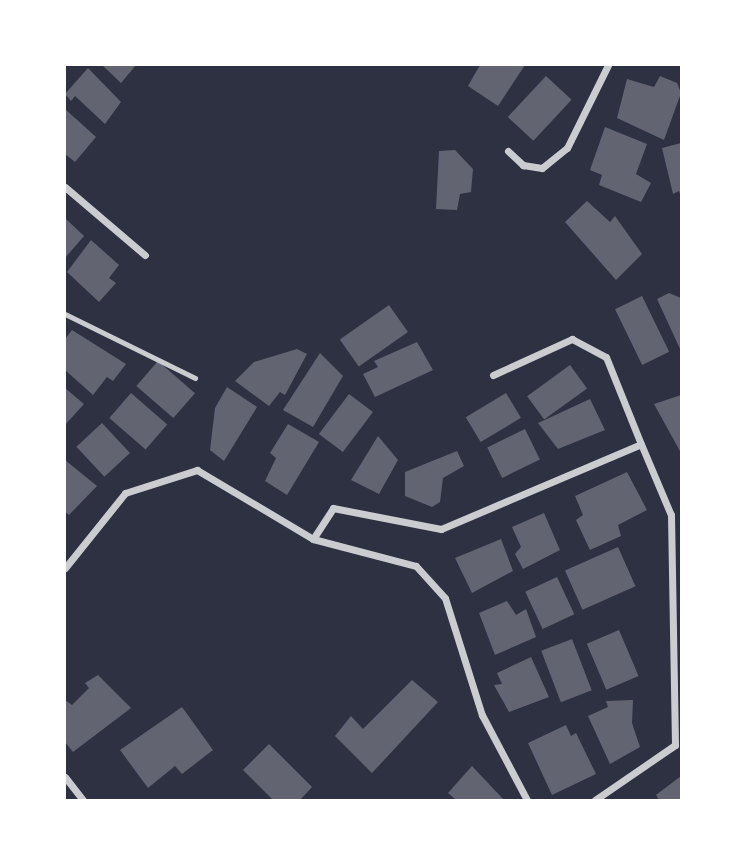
<!DOCTYPE html>
<html>
<head>
<meta charset="utf-8">
<style>
	body { margin:0 }
	#map { position:relative; width:746px; height:865px; overflow:hidden; background:#2d3142; font-family:Montserrat,sans-serif }
	div>[style] { position:absolute }
	.building>* { inset:0; background:#626471; transform-origin:0 0 }
	.service>* { height:5px; margin:-2.5px; padding:0 2.5px; transform-origin:2.5px; border-radius:2.5px; background:#caccd0 }
	.minor>* { height:7px; margin:-3.5px; padding:0 3.5px; transform-origin:3.5px; border-radius:3.5px; background:#caccd0 }
	span { translate:-50% -50%; white-space:nowrap; text-align:center; line-height:1.15; -webkit-text-stroke:7px #fff; paint-order:stroke }
	.frame { position:absolute; inset:0; border:66px solid #fff; pointer-events:none }
</style>
</head>
<body>
<div id="map">
	<div class="building">
		<div style="clip-path:polygon(102px 65px,136px 65px,121px 83px)"></div>
		<div style="clip-path:polygon(480px 65px,525px 65px,498px 106px,468px 86px)"></div>
		<div style="clip-path:polygon(88px 68px,121px 102px,105px 124px,75px 96px,71px 101px,65px 94px)"></div>
		<div style="left:546px;top:76px;width:35px;height:56px;rotate:43deg"></div>
		<div style="clip-path:polygon(660px 76px,677px 83px,681px 93px,664px 140px,617px 118px,627px 79px,654px 87px)"></div>
		<div style="clip-path:polygon(65px 109px,96px 137px,75px 162px,65px 154px)"></div>
		<div style="clip-path:polygon(605px 127px,647px 144px,636px 174px,651px 183px,641px 202px,599px 185px,602px 175px,590px 170px)"></div>
		<div style="clip-path:polygon(681px 143px,681px 197px,679px 191px,673px 194px,662px 148px)"></div>
		<div style="clip-path:polygon(455px 150px,473px 169px,471px 192px,460px 194px,457px 210px,436px 209px,439px 151px)"></div>
		<div style="clip-path:polygon(587px 201px,610px 222px,615px 216px,642px 254px,616px 280px,565px 222px)"></div>
		<div style="clip-path:polygon(65px 218px,84px 236px,65px 258px)"></div>
		<div style="clip-path:polygon(91px 240px,119px 265px,109px 278px,116px 283px,99px 302px,67px 272px)"></div>
		<div style="clip-path:polygon(669px 293px,681px 298px,681px 351px,657px 299px)"></div>
		<div style="left:642px;top:296px;width:62px;height:30px;rotate:64deg"></div>
		<div style="left:389px;top:305px;width:33px;height:60px;rotate:55deg"></div>
		<div style="clip-path:polygon(72px 330px,126px 364px,113px 381px,107px 377px,93px 395px,65px 370px,65px 339px)"></div>
		<div style="clip-path:polygon(417px 342px,433px 370px,375px 397px,363px 374px,378px 367px,374px 361px)"></div>
		<div style="clip-path:polygon(297px 349px,307px 354px,285px 395px,280px 392px,269px 406px,235px 381px,254px 362px)"></div>
		<div style="clip-path:polygon(320px 353px,343px 376px,313px 427px,283px 410px)"></div>
		<div style="left:158px;top:361px;width:49px;height:33px;rotate:41deg"></div>
		<div style="left:570px;top:365px;width:29px;height:53px;rotate:54deg"></div>
		<div style="clip-path:polygon(227px 387px,257px 407px,224px 461px,210px 450px,215px 408px)"></div>
		<div style="clip-path:polygon(65px 388px,84px 404px,65px 425px)"></div>
		<div style="left:131px;top:393px;width:48px;height:33px;rotate:41deg"></div>
		<div style="left:506px;top:393px;width:29px;height:47px;rotate:59deg"></div>
		<div style="left:349px;top:394px;width:30px;height:50px;rotate:37deg"></div>
		<div style="clip-path:polygon(681px 395px,681px 453px,654px 404px)"></div>
		<div style="clip-path:polygon(590px 399px,605px 430px,558px 449px,538px 423px)"></div>
		<div style="left:102px;top:423px;width:41px;height:35px;rotate:47deg"></div>
		<div style="clip-path:polygon(288px 424px,319px 442px,287px 495px,265px 481px,276px 458px,270px 453px)"></div>
		<div style="left:525px;top:429px;width:34px;height:42px;rotate:64deg"></div>
		<div style="clip-path:polygon(378px 436px,398px 460px,379px 494px,351px 480px)"></div>
		<div style="clip-path:polygon(457px 451px,464px 466px,443px 478px,440px 502px,432px 507px,405px 496px,405px 472px)"></div>
		<div style="clip-path:polygon(65px 460px,97px 486px,69px 515px,65px 512px)"></div>
		<div style="clip-path:polygon(627px 472px,647px 510px,618px 525px,621px 536px,590px 550px,576px 520px,583px 515px,575px 496px)"></div>
		<div style="clip-path:polygon(544px 513px,560px 550px,523px 569px,515px 554px,521px 547px,512px 527px)"></div>
		<div style="clip-path:polygon(501px 539px,513px 571px,472px 593px,455px 558px)"></div>
		<div style="left:618px;top:547px;width:43px;height:58px;rotate:66deg"></div>
		<div style="left:557px;top:577px;width:41px;height:35px;rotate:65deg"></div>
		<div style="clip-path:polygon(507px 601px,516px 615px,526px 609px,536px 637px,495px 655px,479px 613px)"></div>
		<div style="left:619px;top:630px;width:50px;height:35px;rotate:67deg"></div>
		<div style="left:572px;top:639px;width:55px;height:33px;rotate:69deg"></div>
		<div style="clip-path:polygon(531px 657px,549px 697px,509px 712px,494px 685px,502px 684px,497px 673px)"></div>
		<div style="clip-path:polygon(98px 675px,131px 708px,73px 752px,65px 742px,65px 700px,72px 705px,89px 688px,85px 683px)"></div>
		<div style="clip-path:polygon(412px 680px,438px 702px,372px 773px,335px 736px,351px 716px,363px 729px)"></div>
		<div style="clip-path:polygon(633px 700px,632px 723px,640px 747px,610px 764px,588px 716px,608px 707px,606px 701px)"></div>
		<div style="clip-path:polygon(182px 707px,213px 750px,182px 774px,175px 766px,148px 788px,120px 750px)"></div>
		<div style="clip-path:polygon(566px 725px,571px 736px,576px 733px,596px 774px,552px 795px,528px 743px)"></div>
		<div style="clip-path:polygon(269px 744px,312px 787px,300px 800px,273px 800px,243px 770px)"></div>
		<div style="clip-path:polygon(472px 766px,504px 800px,456px 800px,448px 793px)"></div>
		<div style="clip-path:polygon(681px 776px,681px 800px,659px 800px,656px 795px)"></div>
	</div>
	<div class="service">
		<div style="left:65px;top:314px;width:145px;rotate:26.2deg"></div>
	</div>
	<div class="minor">
		<div style="left:508px;top:151px;width:21px;rotate:43deg"></div>
		<div style="left:523px;top:165px;width:19px;rotate:9deg"></div>
		<div style="left:542px;top:168px;width:32px;rotate:-39deg"></div>
		<div style="left:567px;top:148px;width:93px;rotate:-63.7deg"></div>
		<div style="left:65px;top:187px;width:105px;rotate:40.4deg"></div>
		<div style="left:493px;top:375px;width:87px;rotate:-24.5deg"></div>
		<div style="left:572px;top:339px;width:38px;rotate:28deg"></div>
		<div style="left:606px;top:357px;width:94px;rotate:68.1deg"></div>
		<div style="left:313px;top:539px;width:106px;rotate:14.7deg"></div>
		<div style="left:416px;top:566px;width:43px;rotate:47.8deg"></div>
		<div style="left:445px;top:598px;width:123px;rotate:72.5deg"></div>
		<div style="left:482px;top:715px;width:96px;rotate:62.1deg"></div>
		<div style="left:65px;top:568px;width:96px;rotate:-51.3deg"></div>
		<div style="left:125px;top:493px;width:76px;rotate:-17.7deg"></div>
		<div style="left:197px;top:470px;width:135px;rotate:30.7deg"></div>
		<div style="left:313px;top:539px;width:37px;rotate:-57deg"></div>
		<div style="left:333px;top:508px;width:110px;rotate:11deg"></div>
		<div style="left:441px;top:529px;width:217px;rotate:-23deg"></div>
		<div style="left:641px;top:444px;width:77px;rotate:67.1deg"></div>
		<div style="left:671px;top:515px;width:230px;rotate:89deg"></div>
		<div style="left:675px;top:745px;width:97px;rotate:145.5deg"></div>
		<div style="left:65px;top:777px;width:29px;rotate:52deg"></div>
	</div>
	<div class="frame"></div>
</div>
</body>
</html>
